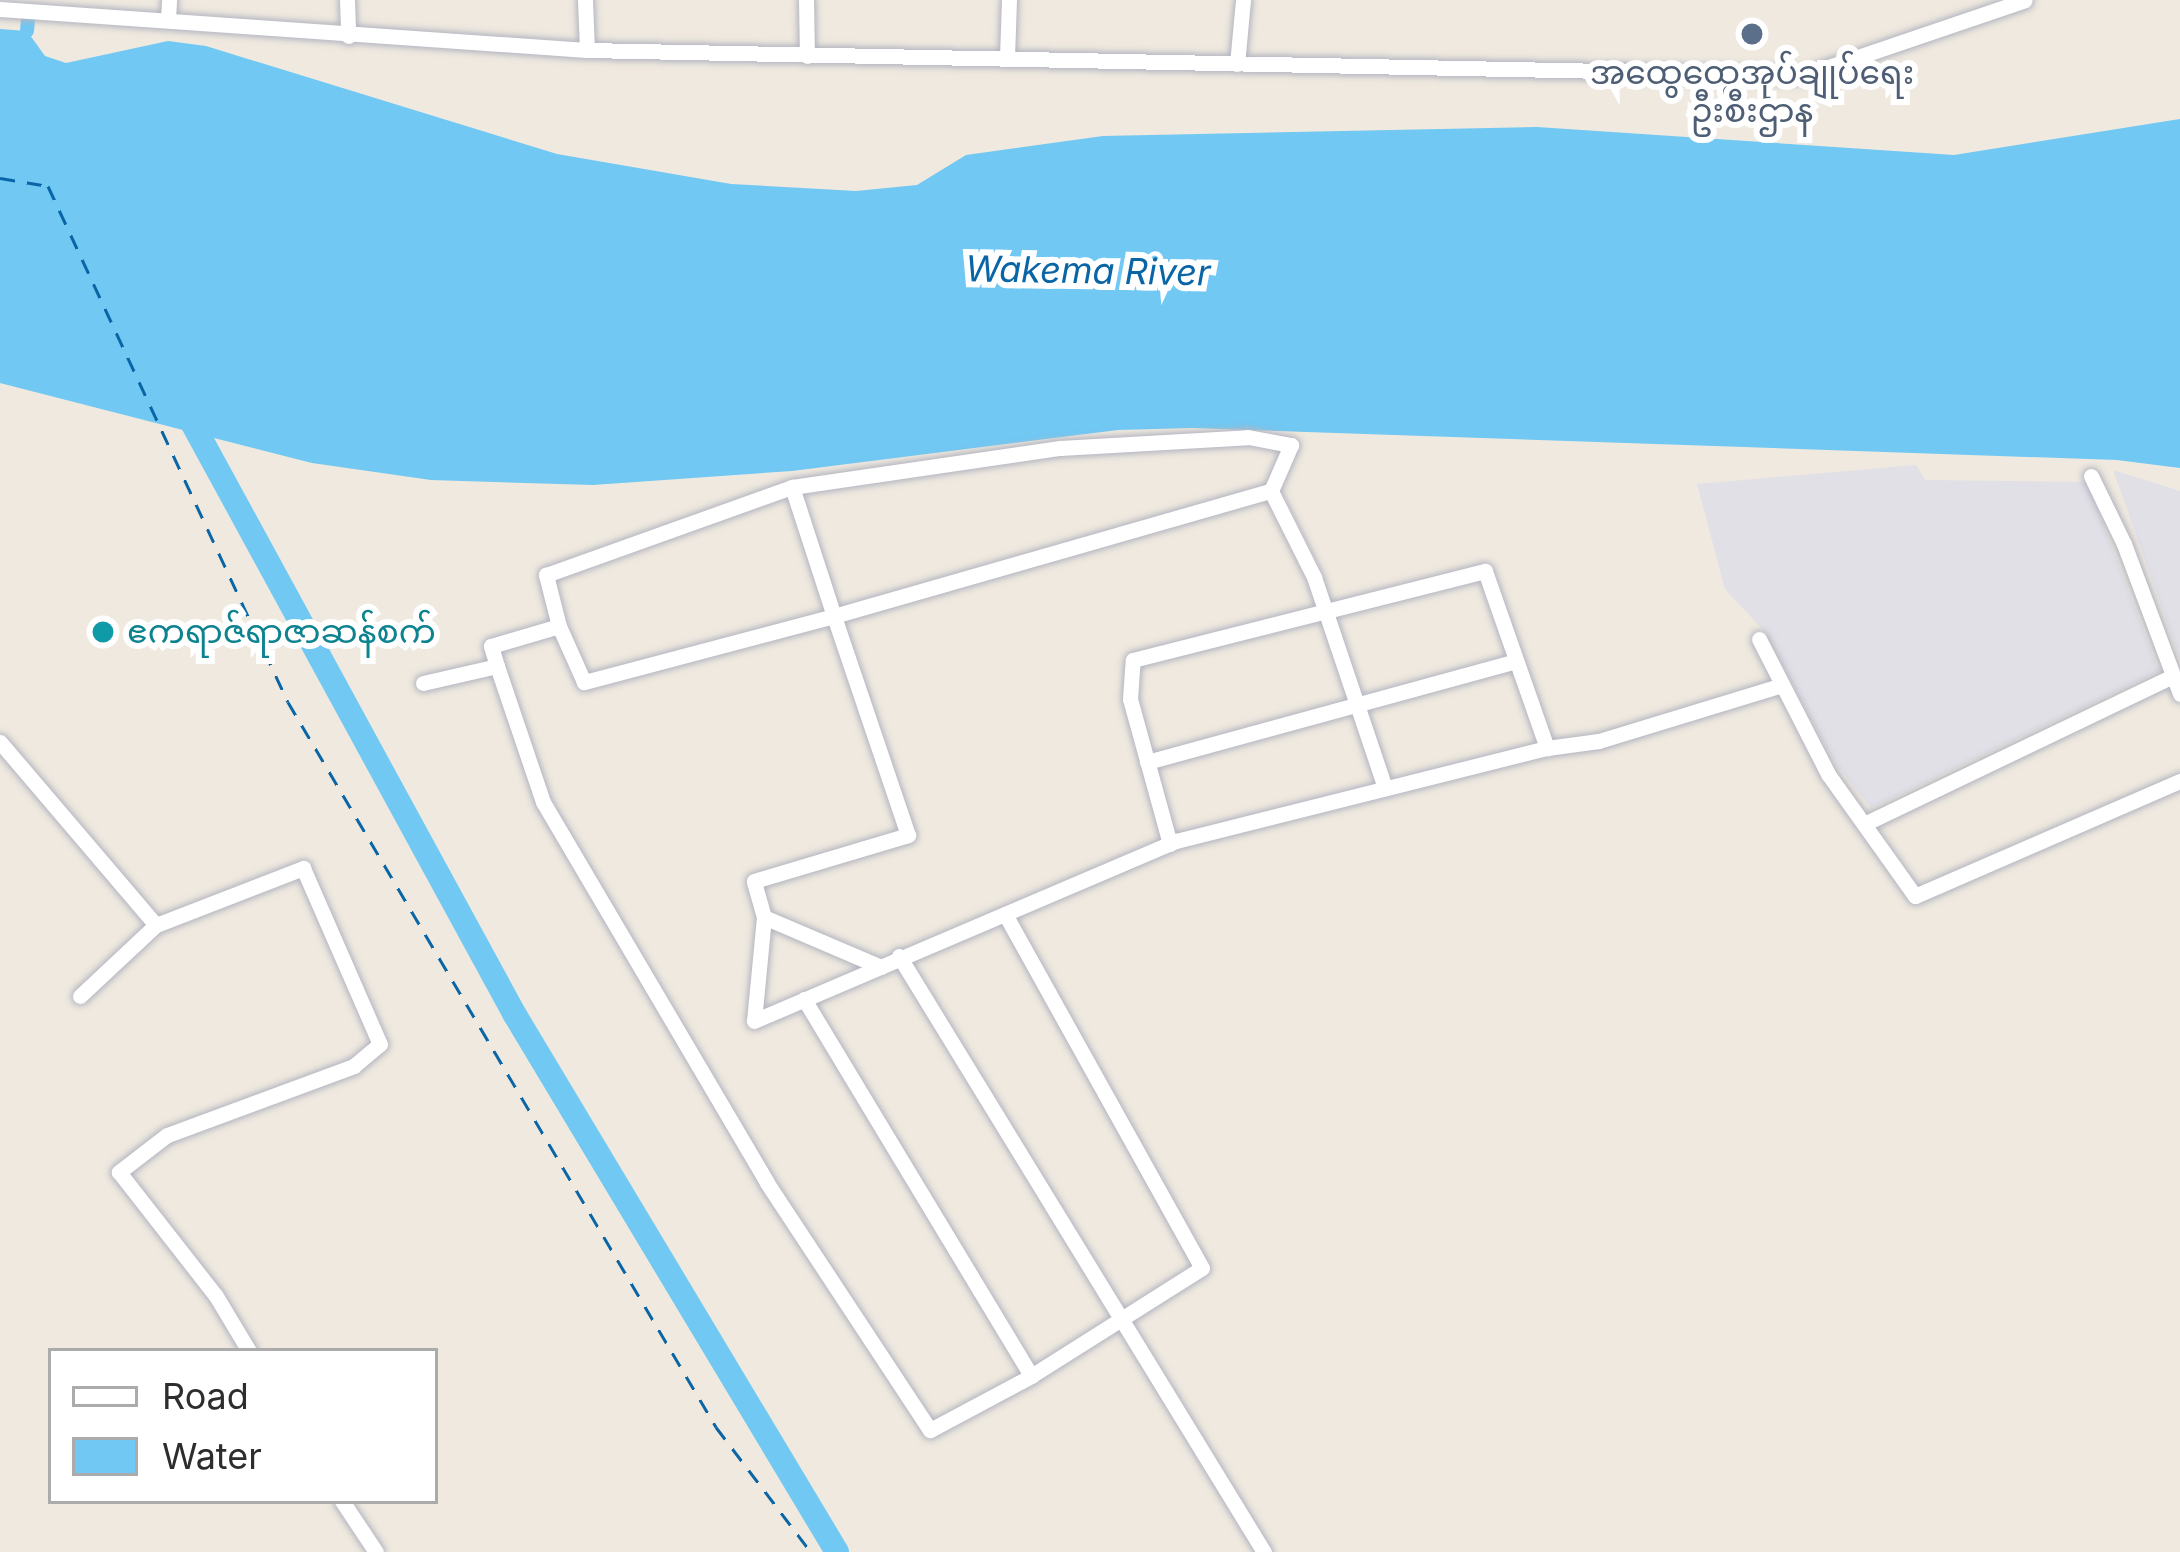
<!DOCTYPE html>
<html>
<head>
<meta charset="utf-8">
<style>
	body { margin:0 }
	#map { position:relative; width:2180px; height:1552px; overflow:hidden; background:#efe9df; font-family:Inter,"Noto Sans Myanmar",sans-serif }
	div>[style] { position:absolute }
	.industrial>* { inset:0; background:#e2e0e7 }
	.water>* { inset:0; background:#70c8f3 }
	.canal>* { height:14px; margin:-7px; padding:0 7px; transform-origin:7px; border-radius:7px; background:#70c8f3 }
	.river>* { height:24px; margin:-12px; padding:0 12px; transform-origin:12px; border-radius:12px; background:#70c8f3 }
	.ferry>* { height:3px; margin-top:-1.5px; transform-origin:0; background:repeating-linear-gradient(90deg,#0965a5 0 15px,transparent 0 27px) }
	.roads { filter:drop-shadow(0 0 3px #b3b5c1) drop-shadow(0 0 3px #b3b5c1) }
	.minor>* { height:15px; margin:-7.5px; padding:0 7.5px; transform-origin:7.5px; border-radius:7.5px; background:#fff }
	.dots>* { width:33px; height:33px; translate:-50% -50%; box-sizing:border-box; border:6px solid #fff; border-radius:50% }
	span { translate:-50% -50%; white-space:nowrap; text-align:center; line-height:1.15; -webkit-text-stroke:12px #fff; paint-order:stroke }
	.service-label { font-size:33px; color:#4e5e75 }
	.culture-label { font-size:33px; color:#0d838f }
	.left { translate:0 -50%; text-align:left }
	.water-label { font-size:36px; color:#0965a5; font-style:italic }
	.legend { position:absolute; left:48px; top:1348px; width:390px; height:156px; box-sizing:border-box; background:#fff; border:3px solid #ababab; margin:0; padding:15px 21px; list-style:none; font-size:36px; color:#2d2d2d }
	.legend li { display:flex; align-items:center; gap:24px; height:60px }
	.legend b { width:60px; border:3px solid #ababab }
</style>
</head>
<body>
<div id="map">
	<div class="industrial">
		<div style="clip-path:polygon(1916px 465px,1925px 480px,2087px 482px,2159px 671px,1871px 808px,1836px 765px,1765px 632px,1725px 589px,1697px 484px)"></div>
		<div style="clip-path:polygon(2113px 470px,2180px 491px,2180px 659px)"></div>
	</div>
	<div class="water">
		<div style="clip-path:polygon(0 29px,27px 31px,45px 56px,66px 63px,168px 41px,206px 46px,557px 154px,731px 184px,856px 191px,917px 185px,966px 155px,1103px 136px,1537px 127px,1954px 155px,2180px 119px,2180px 468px,2117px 460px,1193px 428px,1118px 430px,792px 471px,593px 485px,431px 480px,312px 463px,0 383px)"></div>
	</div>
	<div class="canal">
		<div style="left:27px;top:31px;width:12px;rotate:-85deg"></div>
	</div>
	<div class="river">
		<div style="left:184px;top:408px;width:691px;rotate:61.4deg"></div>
		<div style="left:515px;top:1015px;width:626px;rotate:59.05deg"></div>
	</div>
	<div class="ferry">
		<div style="left:0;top:178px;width:49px;rotate:9.5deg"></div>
		<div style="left:48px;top:186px;width:569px;rotate:65.06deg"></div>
		<div style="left:288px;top:702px;width:842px;rotate:59.44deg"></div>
		<div style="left:716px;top:1427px;width:157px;rotate:52.8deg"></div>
	</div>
	<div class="roads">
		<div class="minor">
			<div style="left:347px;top:0;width:36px;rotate:88deg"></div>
			<div style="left:585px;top:0;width:50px;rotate:87.7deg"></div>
			<div style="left:806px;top:0;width:56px;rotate:89deg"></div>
			<div style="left:0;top:9px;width:588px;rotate:4deg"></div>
			<div style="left:587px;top:50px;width:1218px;rotate:1.18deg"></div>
			<div style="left:1805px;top:75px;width:232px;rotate:-18.8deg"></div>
			<div style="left:168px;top:20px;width:20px;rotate:-87deg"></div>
			<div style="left:1007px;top:57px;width:57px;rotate:-88deg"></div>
			<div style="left:1237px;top:64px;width:64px;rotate:-84.6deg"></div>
			<div style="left:2091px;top:476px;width:76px;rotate:64.1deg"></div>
			<div style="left:2124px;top:544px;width:160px;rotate:69.5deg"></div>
			<div style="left:792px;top:487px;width:136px;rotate:72deg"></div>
			<div style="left:834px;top:616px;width:259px;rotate:165.2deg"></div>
			<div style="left:584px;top:682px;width:61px;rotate:-114.1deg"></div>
			<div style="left:559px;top:626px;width:53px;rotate:-104.3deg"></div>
			<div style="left:546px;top:575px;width:261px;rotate:-19.7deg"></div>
			<div style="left:792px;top:487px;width:271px;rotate:-8.3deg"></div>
			<div style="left:1060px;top:448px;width:188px;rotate:-3.3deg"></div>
			<div style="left:1248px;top:437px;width:44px;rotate:10.5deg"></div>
			<div style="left:1291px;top:445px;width:50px;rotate:113.5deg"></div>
			<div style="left:1271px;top:491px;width:96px;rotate:63.4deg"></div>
			<div style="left:1314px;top:577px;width:223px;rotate:71.4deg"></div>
			<div style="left:1759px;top:639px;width:152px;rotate:62.9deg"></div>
			<div style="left:1828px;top:774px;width:150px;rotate:54.5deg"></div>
			<div style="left:1915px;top:896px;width:289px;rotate:-23.5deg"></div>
			<div style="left:497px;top:666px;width:21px;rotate:-107deg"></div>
			<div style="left:491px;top:646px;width:71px;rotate:-16.4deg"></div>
			<div style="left:423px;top:683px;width:76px;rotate:-12.9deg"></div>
			<div style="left:497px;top:666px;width:144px;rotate:71.3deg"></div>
			<div style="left:543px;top:802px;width:442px;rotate:59.5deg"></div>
			<div style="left:767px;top:1183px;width:296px;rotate:56.6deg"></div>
			<div style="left:930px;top:1430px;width:115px;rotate:-28.1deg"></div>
			<div style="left:1031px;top:1376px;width:202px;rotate:-32.3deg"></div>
			<div style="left:1202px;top:1268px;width:405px;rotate:-119.1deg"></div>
			<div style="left:0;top:742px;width:240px;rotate:49.6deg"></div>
			<div style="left:156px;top:925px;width:158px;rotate:-21.2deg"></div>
			<div style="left:303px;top:868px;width:192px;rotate:66.4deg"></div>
			<div style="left:380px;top:1044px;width:34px;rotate:140deg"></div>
			<div style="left:354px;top:1066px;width:199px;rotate:159.7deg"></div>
			<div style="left:167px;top:1135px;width:61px;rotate:142.4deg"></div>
			<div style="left:119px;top:1172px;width:157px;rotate:52deg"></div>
			<div style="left:216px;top:1296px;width:64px;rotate:59deg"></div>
			<div style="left:1147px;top:762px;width:382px;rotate:-15.3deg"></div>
			<div style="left:1864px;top:824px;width:343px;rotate:-25.6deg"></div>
			<div style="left:1170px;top:844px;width:150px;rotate:-105.4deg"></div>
			<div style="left:1130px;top:699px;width:39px;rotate:-86deg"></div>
			<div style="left:1133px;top:660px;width:363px;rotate:-14.2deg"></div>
			<div style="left:1485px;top:571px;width:188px;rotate:70.7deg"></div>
			<div style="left:764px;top:917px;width:104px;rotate:95.5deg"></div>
			<div style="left:754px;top:1021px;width:459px;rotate:-23.1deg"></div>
			<div style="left:1176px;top:841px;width:382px;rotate:-14.1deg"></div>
			<div style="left:1547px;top:748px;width:52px;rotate:-7.7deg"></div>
			<div style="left:1599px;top:741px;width:188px;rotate:-17deg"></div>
			<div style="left:899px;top:956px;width:699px;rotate:58.52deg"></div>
			<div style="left:881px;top:967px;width:127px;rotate:-156.9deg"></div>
			<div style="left:764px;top:917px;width:37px;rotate:-106deg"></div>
			<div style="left:754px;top:881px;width:161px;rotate:-16.6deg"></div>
			<div style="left:908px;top:835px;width:231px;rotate:-108.7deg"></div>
			<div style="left:834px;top:616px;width:455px;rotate:-16deg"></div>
			<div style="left:80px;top:996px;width:104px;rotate:-43.1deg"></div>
			<div style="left:804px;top:999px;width:440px;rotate:58.9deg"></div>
			<div style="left:342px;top:1501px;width:61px;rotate:56.3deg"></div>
		</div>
	</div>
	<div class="dots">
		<div style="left:1752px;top:34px;background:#5c6f8a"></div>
		<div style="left:103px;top:632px;background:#0f9aa8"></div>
	</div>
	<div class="service-label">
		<span style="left:1752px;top:92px">အထွေထွေအုပ်ချုပ်ရေး<br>ဦးစီးဌာန</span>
	</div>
	<div class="culture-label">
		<span class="left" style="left:127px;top:632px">ဧကရာဇ်ရာဇာဆန်စက်</span>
	</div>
	<div class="water-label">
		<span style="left:1088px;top:271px;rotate:1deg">Wakema River</span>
	</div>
	<ul class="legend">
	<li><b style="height:15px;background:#fff"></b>Road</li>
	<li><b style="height:33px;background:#70c8f3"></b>Water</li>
	</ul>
</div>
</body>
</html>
